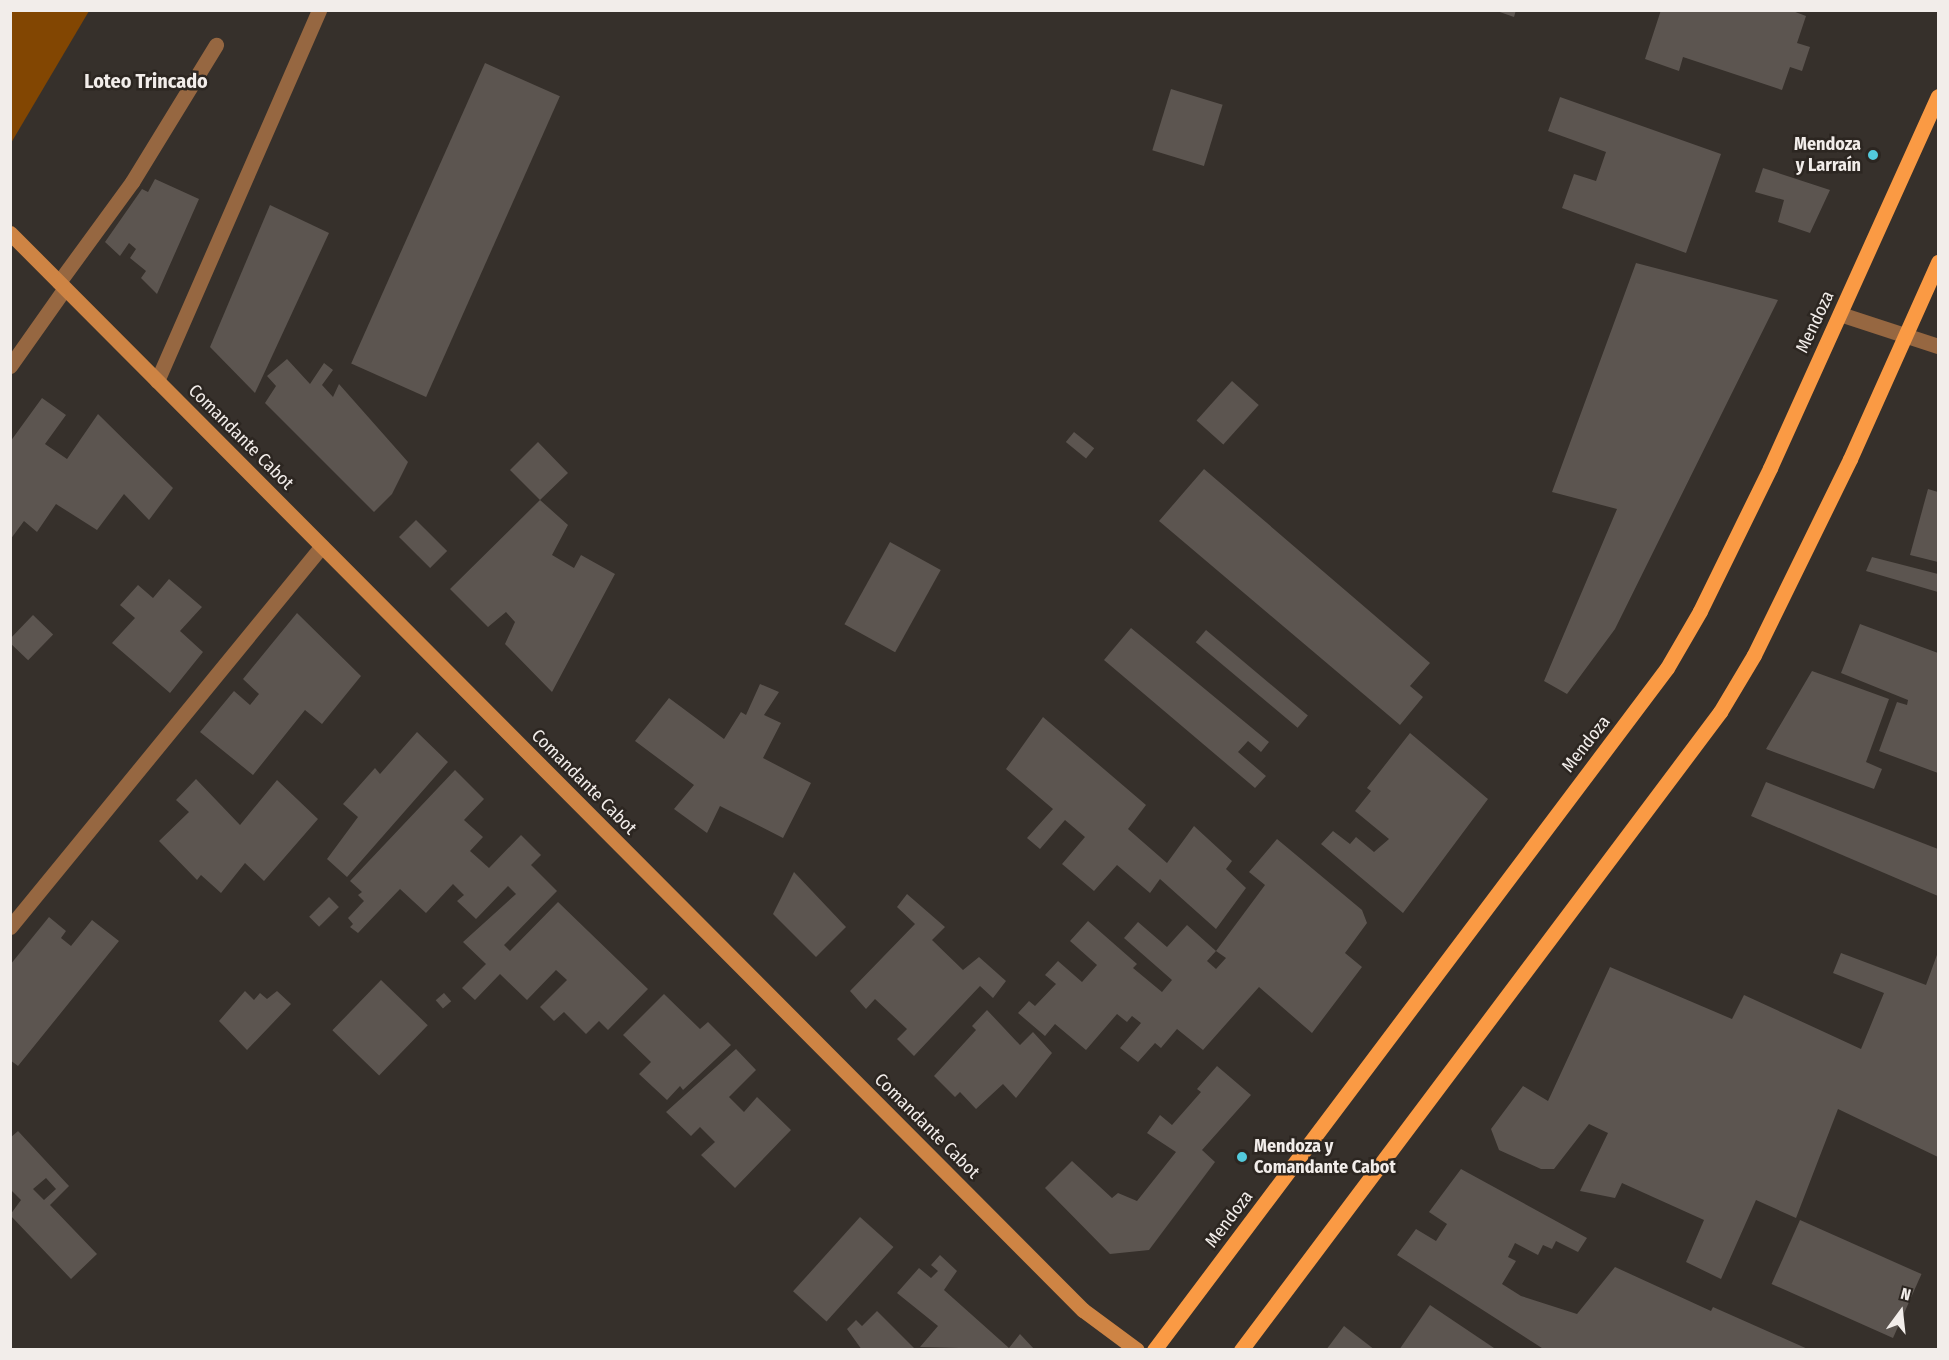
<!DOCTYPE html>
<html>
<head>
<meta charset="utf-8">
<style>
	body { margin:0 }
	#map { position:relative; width:1949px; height:1360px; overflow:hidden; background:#36302b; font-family:"Fira Sans Condensed",sans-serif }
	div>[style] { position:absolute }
	.green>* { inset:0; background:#824602 }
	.building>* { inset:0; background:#5c5550; transform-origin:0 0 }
	.street>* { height:15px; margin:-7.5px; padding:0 7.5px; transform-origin:7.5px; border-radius:7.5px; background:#966741 }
	.secondary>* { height:15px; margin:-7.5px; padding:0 7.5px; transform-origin:7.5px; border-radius:7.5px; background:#ce8444 }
	.primary>* { height:15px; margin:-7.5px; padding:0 7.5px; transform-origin:7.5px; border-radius:7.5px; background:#fa9a44 }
	.dots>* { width:16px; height:16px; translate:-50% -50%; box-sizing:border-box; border:3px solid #2c2621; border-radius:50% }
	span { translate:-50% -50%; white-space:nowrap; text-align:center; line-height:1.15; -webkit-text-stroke:5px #2c2621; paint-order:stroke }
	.poi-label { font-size:18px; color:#f2edea; font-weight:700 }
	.right { translate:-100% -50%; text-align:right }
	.left { translate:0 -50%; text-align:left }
	.street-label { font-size:18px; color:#f2edea }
	.neighbourhood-label { font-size:20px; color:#f2edea; font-weight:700 }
	.frame { position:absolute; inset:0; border:12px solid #f2edea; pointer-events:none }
	.north { position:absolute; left:1871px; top:1282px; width:60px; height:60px; -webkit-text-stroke:4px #2c2621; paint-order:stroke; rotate:15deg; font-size:16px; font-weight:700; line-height:24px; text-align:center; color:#f2edea }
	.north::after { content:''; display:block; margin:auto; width:21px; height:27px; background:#f2edea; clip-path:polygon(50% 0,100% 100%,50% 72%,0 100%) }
</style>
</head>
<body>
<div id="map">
	<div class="green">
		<div style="clip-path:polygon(11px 10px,89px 11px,11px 143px,10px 11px)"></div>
	</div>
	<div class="building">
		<div style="clip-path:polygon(1494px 10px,1516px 10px,1514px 17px)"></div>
		<div style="clip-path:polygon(1661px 10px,1790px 10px,1806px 16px,1797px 43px,1810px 47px,1802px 71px,1790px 67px,1782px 90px,1683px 57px,1679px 71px,1645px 59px)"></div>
		<div style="left:485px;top:63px;width:82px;height:329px;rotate:24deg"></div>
		<div style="left:1171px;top:89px;width:54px;height:64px;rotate:17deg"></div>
		<div style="clip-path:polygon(1560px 97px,1721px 154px,1686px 253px,1562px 208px,1574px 174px,1596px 181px,1606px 152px,1548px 131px)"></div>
		<div style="clip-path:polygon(1763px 168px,1830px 190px,1810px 233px,1778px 222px,1784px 200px,1755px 192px)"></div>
		<div style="clip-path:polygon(155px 179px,199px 199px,157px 294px,141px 278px,146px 271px,130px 258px,136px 249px,129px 243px,120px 256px,105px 242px,142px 189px,148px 192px)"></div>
		<div style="clip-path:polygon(270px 205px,329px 233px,255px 393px,210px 347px)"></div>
		<div style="clip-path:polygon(1636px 263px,1778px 300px,1615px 629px,1567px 694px,1544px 681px,1617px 509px,1552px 492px)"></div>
		<div style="clip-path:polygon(287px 359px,310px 384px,324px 363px,333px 370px,322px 385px,333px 397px,339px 384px,408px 462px,392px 494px,374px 512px,265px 403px,276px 386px,267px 376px)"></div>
		<div style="left:1232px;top:381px;width:36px;height:53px;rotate:42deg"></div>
		<div style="clip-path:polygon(42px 398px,66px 415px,45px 444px,67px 459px,98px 414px,173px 488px,149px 520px,124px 494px,97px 530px,56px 504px,37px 532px,24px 521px,10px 540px,10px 442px)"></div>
		<div style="left:1074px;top:432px;width:26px;height:13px;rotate:39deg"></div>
		<div style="clip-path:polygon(538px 442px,568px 473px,540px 500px,568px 525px,552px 555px,574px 568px,581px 555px,615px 574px,552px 692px,505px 644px,515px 622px,506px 612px,488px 627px,450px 589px,540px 500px,510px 470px)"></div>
		<div style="clip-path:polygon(1204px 469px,1430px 663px,1410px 686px,1423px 697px,1400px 725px,1159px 521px)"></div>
		<div style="clip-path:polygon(1928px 489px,1938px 492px,1938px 562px,1910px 555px)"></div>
		<div style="left:416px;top:520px;width:44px;height:24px;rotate:45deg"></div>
		<div style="left:890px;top:542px;width:58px;height:94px;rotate:29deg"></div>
		<div style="clip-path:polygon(1872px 557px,1938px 574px,1938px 592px,1866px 571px)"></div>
		<div style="clip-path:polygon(169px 579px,202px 607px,180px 631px,203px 652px,170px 693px,112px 643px,135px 618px,120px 605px,138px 585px,153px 598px)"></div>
		<div style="clip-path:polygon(297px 613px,361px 676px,322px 724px,305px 710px,253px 775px,200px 732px,234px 691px,250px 705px,259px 694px,243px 679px)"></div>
		<div style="left:33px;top:615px;width:28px;height:36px;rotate:44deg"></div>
		<div style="clip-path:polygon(1860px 624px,1938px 653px,1938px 773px,1879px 751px,1897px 702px,1907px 705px,1908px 700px,1841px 673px)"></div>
		<div style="clip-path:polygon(1131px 628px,1269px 742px,1261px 752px,1248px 741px,1238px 752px,1266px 776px,1255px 788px,1104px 660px)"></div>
		<div style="left:1206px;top:630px;width:133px;height:16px;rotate:40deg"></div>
		<div style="clip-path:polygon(1812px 671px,1889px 699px,1866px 762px,1882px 769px,1874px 789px,1766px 749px)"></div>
		<div style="clip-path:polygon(760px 684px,779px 692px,764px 715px,781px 723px,763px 758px,811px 783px,783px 838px,720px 806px,707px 833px,674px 809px,694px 785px,635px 741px,669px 698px,724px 739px,741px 712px,746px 715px)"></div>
		<div style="clip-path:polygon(1043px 717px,1146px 805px,1128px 829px,1167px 863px,1194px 826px,1232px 861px,1226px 869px,1246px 888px,1216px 929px,1160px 879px,1150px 893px,1117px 865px,1094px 891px,1062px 864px,1085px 837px,1065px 820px,1040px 849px,1027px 838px,1053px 809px,1006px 769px)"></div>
		<div style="clip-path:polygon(417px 732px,448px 762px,347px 877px,327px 859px,358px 817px,343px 804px,375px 768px,380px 774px)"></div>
		<div style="clip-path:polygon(1410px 733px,1488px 799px,1403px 913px,1321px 844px,1333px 831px,1350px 844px,1356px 837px,1374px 852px,1389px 839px,1355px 811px,1371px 791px,1367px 788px)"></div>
		<div style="clip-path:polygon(455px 770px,484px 799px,464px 820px,483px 837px,470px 851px,489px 868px,521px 835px,541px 855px,531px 865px,557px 891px,504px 945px,510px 951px,558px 902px,648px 989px,608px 1030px,599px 1021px,586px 1034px,564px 1012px,554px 1021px,540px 1007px,567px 980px,556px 970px,527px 1000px,500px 974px,475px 1000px,462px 988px,486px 964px,463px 942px,516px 894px,508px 886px,476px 919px,457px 901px,464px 895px,453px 884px,426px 913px,400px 889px,358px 933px,350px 927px,353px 924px,348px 918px,364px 901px,358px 895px,362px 892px,350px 881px)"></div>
		<div style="clip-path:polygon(196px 779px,240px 825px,277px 780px,318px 819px,264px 881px,245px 863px,221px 893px,201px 875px,197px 880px,159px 841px,189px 812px,176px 800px)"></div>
		<div style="clip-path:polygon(1766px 782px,1938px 849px,1938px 896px,1751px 816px)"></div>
		<div style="clip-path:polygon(1277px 839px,1362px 910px,1367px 923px,1345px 953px,1362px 967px,1312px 1033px,1259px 987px,1203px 1050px,1177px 1029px,1161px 1048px,1155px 1043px,1138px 1062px,1120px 1048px,1141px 1023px,1132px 1016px,1127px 1022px,1117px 1014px,1086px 1050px,1055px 1024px,1045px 1036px,1018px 1013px,1029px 1001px,1035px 1006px,1056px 984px,1045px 975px,1058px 961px,1082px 982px,1097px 965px,1070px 941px,1088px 921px,1137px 964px,1133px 968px,1162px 992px,1172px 980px,1124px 938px,1138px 922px,1167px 947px,1187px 925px,1216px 951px,1207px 961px,1216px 969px,1226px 958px,1216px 951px,1265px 885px,1249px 872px)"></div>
		<div style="clip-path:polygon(794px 872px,846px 927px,816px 957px,773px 914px)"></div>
		<div style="clip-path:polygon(907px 894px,945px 927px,932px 940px,963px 970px,979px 957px,1006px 981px,993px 998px,980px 986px,914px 1056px,897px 1039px,907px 1029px,875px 999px,866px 1009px,850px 991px,915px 924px,897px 907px)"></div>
		<div style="left:329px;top:897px;width:14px;height:28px;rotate:45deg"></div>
		<div style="clip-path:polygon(49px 917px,66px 931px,61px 938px,71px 946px,92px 920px,119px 941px,18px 1066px,10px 1060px,10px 965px)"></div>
		<div style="clip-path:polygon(1938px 952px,1938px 1157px,1838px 1109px,1796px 1218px,1756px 1200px,1721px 1279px,1686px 1262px,1704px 1220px,1622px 1183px,1615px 1198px,1580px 1191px,1608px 1133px,1589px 1124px,1554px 1169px,1541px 1169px,1499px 1150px,1491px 1129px,1523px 1086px,1548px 1101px,1610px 967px,1732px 1019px,1744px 995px,1861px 1049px,1884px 993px,1833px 973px,1841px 953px,1926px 985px)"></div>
		<div style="left:381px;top:980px;width:65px;height:70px;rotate:44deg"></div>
		<div style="clip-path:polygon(245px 991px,254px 1000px,260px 993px,267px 999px,277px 991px,291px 1004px,247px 1050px,219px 1021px)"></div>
		<div style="left:444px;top:993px;width:11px;height:11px;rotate:49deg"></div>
		<div style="clip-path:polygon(664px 994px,700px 1029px,708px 1022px,731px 1045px,683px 1090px,680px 1086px,667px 1100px,639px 1074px,651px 1062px,623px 1035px)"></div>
		<div style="clip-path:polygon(987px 1010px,1020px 1045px,1033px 1032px,1052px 1053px,1016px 1098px,1003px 1084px,976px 1109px,960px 1092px,955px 1097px,934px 1076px,976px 1030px,972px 1026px)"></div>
		<div style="clip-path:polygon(736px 1049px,756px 1070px,729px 1097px,744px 1112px,757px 1097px,791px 1130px,735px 1188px,701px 1155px,715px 1142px,700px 1127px,691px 1136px,666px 1112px)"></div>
		<div style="clip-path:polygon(1217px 1066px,1251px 1095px,1202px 1150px,1215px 1162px,1149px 1250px,1110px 1254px,1045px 1188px,1072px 1161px,1112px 1198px,1118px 1193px,1137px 1201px,1176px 1152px,1147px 1133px,1160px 1115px,1172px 1125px,1201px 1092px,1197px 1089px)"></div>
		<div style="clip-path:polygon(evenodd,18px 1131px,69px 1186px,50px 1205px,97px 1254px,71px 1279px,10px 1215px,21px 1200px,10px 1189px,10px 1138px,18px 1131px,46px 1178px,56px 1189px,44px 1200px,33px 1189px,46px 1178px)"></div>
		<div style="clip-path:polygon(1461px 1169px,1587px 1238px,1578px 1252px,1556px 1241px,1552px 1249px,1543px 1245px,1538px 1255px,1515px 1243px,1508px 1257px,1516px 1261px,1502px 1284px,1521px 1296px,1577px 1314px,1615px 1267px,1711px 1311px,1713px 1307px,1810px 1350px,1545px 1350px,1397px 1255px,1416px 1229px,1436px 1241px,1447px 1224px,1429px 1212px)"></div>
		<div style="left:860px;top:1217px;width:45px;height:100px;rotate:42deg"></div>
		<div style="left:1800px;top:1220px;width:133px;height:70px;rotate:24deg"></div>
		<div style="clip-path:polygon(940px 1255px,957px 1271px,944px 1290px,1009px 1348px,1020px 1334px,1035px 1350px,920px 1347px,938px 1326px,897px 1293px,919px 1268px,931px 1278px,938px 1271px,931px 1265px)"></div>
		<div style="clip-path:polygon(1430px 1305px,1497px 1350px,1399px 1350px)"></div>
		<div style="clip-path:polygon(877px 1311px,916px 1350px,862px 1350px,847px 1329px,856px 1320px,862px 1326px)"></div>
		<div style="clip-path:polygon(1344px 1326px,1375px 1350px,1326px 1350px)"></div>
	</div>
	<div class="street">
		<div style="left:59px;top:282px;width:124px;rotate:-53.9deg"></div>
		<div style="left:132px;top:182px;width:161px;rotate:-58.5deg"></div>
		<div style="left:1840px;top:314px;width:103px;rotate:18.1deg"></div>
		<div style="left:10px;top:366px;width:95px;rotate:-54.8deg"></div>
		<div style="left:157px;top:381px;width:405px;rotate:-66.4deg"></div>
		<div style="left:10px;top:927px;width:492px;rotate:-50.7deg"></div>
	</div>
	<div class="secondary">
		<div style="left:10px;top:233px;width:1520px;rotate:45.11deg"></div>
		<div style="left:1083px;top:1310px;width:67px;rotate:36.5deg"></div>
	</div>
	<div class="primary">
		<div style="left:1154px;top:1350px;width:853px;rotate:-53.05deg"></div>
		<div style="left:1667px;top:668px;width:66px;rotate:-59.9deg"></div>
		<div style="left:1700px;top:611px;width:159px;rotate:-63.9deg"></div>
		<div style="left:1770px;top:468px;width:408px;rotate:-65.7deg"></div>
		<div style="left:1241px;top:1350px;width:798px;rotate:-53.1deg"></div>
		<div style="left:1720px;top:712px;width:66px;rotate:-59.2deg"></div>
		<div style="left:1754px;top:655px;width:218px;rotate:-63.9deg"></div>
		<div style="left:1850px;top:459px;width:216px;rotate:-65.9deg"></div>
	</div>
	<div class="dots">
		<div style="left:1873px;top:155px;background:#53cadc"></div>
		<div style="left:1242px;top:1157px;background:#53cadc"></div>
	</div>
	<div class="poi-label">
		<span class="right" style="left:1861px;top:155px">Mendoza<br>y Larraín</span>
		<span class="left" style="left:1254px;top:1157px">Mendoza y<br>Comandante Cabot</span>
	</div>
	<div class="street-label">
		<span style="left:1815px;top:322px;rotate:-65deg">Mendoza</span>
		<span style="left:241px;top:437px;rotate:45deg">Comandante Cabot</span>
		<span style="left:1586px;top:744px;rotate:-52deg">Mendoza</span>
		<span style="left:584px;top:782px;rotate:45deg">Comandante Cabot</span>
		<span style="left:927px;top:1126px;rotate:45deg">Comandante Cabot</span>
		<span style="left:1229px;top:1219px;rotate:-53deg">Mendoza</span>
	</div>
	<div class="neighbourhood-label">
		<span style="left:146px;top:81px">Loteo Trincado</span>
	</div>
	<div class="frame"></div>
	<div class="north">N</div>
</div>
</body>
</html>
